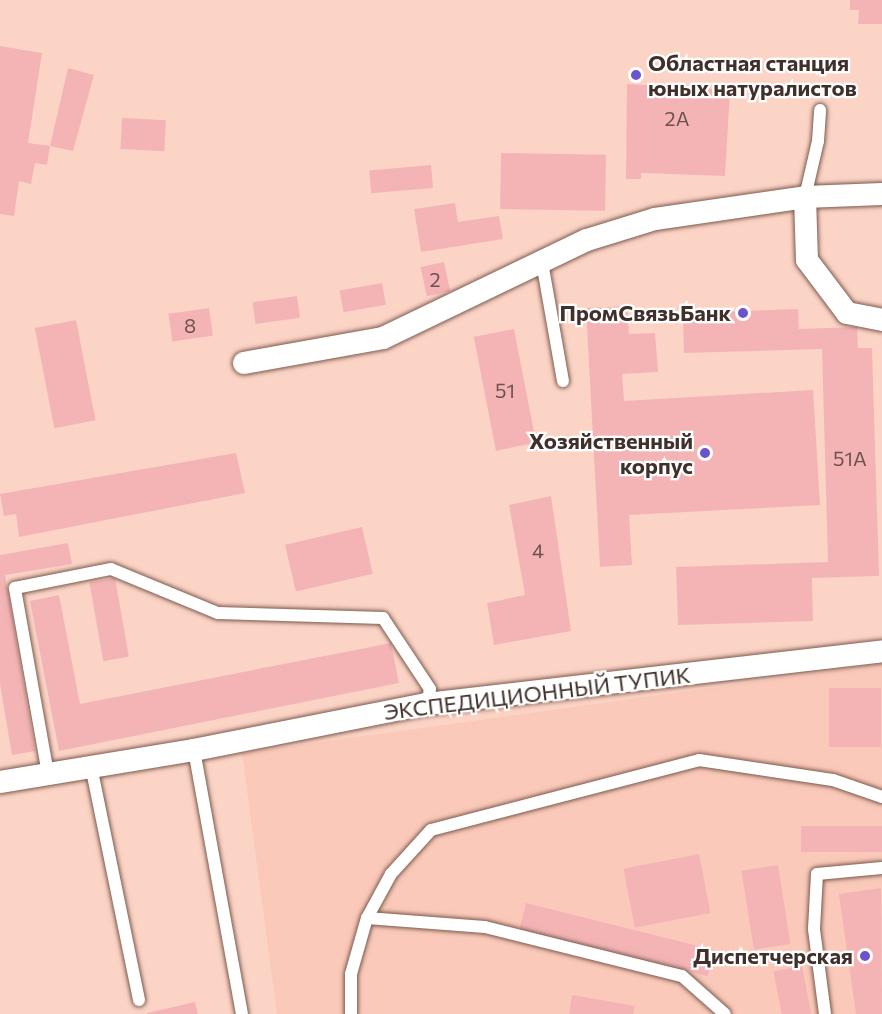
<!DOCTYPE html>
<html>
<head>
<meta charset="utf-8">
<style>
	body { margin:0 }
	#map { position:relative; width:882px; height:1014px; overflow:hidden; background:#fcd4c6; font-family:Commissioner,sans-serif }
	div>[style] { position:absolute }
	.built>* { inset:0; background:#fac9b9 }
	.building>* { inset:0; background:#f4b4b6; transform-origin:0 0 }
	.roads { filter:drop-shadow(0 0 2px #7c5a4e) drop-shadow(0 0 2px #7c5a4e) }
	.service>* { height:12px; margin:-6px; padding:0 6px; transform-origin:6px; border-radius:6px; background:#fff }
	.minor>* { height:22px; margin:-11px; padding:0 11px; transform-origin:11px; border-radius:11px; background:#fff }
	.dots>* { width:16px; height:16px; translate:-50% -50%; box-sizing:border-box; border:3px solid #fff; border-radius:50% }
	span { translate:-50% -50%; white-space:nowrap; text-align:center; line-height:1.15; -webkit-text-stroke:4.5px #fff; paint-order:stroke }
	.number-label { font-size:20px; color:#6d514e }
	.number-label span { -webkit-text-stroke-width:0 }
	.poi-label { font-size:22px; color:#40302b; font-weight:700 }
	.left { translate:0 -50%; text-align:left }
	.right { translate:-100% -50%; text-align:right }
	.street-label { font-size:22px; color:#40302b }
</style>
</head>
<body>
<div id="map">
	<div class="built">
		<div style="clip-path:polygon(882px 664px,882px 1014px,277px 1014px,242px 753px)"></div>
	</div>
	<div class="building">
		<div style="clip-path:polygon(850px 0,882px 0,882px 24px,858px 24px,859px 10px,850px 10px)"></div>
		<div style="clip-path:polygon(0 46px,42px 53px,28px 143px,50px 146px,68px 68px,94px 75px,73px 151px,50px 146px,47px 165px,35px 163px,31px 184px,19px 181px,14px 216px,0 214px)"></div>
		<div style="clip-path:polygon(627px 84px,730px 90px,725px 176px,641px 173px,641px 179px,626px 179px)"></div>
		<div style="left:122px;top:118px;width:44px;height:31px;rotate:3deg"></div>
		<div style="left:501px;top:153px;width:105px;height:56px;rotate:1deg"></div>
		<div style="left:431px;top:165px;width:23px;height:62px;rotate:85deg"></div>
		<div style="clip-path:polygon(455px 203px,458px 222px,499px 216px,503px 239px,421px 252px,414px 209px)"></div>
		<div style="left:444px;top:262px;width:30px;height:24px;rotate:78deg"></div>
		<div style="left:382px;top:283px;width:22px;height:43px;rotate:80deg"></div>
		<div style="left:297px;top:296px;width:22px;height:45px;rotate:82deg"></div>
		<div style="clip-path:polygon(627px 306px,629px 334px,655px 333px,658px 372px,622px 374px,624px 401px,813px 390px,820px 505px,629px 515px,632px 565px,600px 567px,586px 308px)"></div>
		<div style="left:209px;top:308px;width:28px;height:41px;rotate:82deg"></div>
		<div style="clip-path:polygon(798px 309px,799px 329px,857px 327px,858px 348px,872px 348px,879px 576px,812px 578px,813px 621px,678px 625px,676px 567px,828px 562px,822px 349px,684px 353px,683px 313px)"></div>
		<div style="left:76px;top:320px;width:102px;height:42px;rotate:79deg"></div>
		<div style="left:514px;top:329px;width:116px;height:41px;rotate:79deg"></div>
		<div style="clip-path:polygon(236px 453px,245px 493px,19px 537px,16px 514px,4px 516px,0 494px)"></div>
		<div style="clip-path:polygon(551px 496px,571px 631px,494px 645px,487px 603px,525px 595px,509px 505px)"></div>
		<div style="left:362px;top:527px;width:48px;height:79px;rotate:77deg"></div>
		<div style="clip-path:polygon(68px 543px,72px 564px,5px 575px,35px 751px,12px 755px,0 684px,0 555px)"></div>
		<div style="left:115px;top:578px;width:80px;height:26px;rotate:80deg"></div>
		<div style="clip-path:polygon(59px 595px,80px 704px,391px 643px,399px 683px,59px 751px,30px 601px)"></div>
		<div style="left:829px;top:688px;width:52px;height:59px"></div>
		<div style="left:882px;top:826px;width:26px;height:81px;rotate:90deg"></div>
		<div style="left:699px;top:854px;width:60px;height:77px;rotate:79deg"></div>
		<div style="left:778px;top:865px;width:80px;height:37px;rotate:81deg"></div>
		<div style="clip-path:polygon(881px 888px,882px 1014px,856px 1014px,839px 894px)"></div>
		<div style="left:526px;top:903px;width:194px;height:27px;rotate:14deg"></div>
		<div style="left:802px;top:966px;width:49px;height:29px;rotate:79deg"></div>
		<div style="clip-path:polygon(572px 995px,635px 1006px,633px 1014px,569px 1014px)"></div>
		<div style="clip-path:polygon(195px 1002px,198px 1014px,147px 1014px,147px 1013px)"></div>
	</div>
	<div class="roads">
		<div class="service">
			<div style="left:805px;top:197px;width:57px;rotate:-76.9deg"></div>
			<div style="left:818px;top:141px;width:31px;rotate:-86deg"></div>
			<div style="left:542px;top:262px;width:121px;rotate:80deg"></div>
			<div style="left:194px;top:750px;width:268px;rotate:79.7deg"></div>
			<div style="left:91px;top:766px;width:239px;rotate:78.4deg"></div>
			<div style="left:48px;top:774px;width:189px;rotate:-100.1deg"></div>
			<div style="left:15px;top:588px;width:98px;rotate:-11.2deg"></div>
			<div style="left:111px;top:569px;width:116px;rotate:22.4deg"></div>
			<div style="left:218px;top:613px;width:165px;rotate:1.7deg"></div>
			<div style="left:383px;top:618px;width:85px;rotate:56.5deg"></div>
			<div style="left:430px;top:689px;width:15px;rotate:101deg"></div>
			<div style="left:367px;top:918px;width:118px;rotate:4.4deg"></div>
			<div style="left:485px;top:927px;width:203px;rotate:14deg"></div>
			<div style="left:682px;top:976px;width:57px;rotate:41.5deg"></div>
			<div style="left:351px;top:1014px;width:40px;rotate:-90deg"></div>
			<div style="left:351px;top:974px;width:58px;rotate:-74.1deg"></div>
			<div style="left:367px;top:918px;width:50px;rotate:-61.4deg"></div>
			<div style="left:391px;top:874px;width:59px;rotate:-47.7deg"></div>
			<div style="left:431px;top:830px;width:277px;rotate:-14.6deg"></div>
			<div style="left:699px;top:760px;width:135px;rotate:8.5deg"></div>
			<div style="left:833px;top:780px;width:52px;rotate:19.1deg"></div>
			<div style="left:825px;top:1014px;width:86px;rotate:-97.4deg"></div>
			<div style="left:814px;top:929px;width:55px;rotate:-86.9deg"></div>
			<div style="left:817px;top:874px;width:65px;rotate:-5.3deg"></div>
		</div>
		<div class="minor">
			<div style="left:805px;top:197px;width:63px;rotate:88.2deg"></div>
			<div style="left:807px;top:260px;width:66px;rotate:53deg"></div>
			<div style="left:847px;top:313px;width:36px;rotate:11deg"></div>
			<div style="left:244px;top:363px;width:141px;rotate:-10.2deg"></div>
			<div style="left:383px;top:338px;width:226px;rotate:-25.7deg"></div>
			<div style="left:587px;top:240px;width:71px;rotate:-17.2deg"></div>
			<div style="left:655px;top:219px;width:152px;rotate:-8.3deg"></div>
			<div style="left:805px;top:197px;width:77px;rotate:-2.2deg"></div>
			<div style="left:0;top:782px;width:197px;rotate:-9.4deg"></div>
			<div style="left:194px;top:750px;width:237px;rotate:-11.2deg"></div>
			<div style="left:427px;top:704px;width:458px;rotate:-6.6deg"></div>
		</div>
	</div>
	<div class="dots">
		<div style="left:636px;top:75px;background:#6c53cc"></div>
		<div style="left:743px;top:313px;background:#6c53cc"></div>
		<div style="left:705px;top:453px;background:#6c53cc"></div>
		<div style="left:865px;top:956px;background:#6c53cc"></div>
	</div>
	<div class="number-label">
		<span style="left:677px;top:118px">2А</span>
		<span style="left:435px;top:279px">2</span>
		<span style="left:190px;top:325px">8</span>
		<span style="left:505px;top:390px">51</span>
		<span style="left:850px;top:458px">51А</span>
		<span style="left:538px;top:550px">4</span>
	</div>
	<div class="poi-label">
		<span class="left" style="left:648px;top:75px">Областная станция<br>юных натуралистов</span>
		<span class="right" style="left:731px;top:313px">ПромСвязьБанк</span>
		<span class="right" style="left:693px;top:453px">Хозяйственный<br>корпус</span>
		<span class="right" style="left:853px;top:956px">Диспетчерская</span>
	</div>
	<div class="street-label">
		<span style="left:537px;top:693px;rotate:-7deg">ЭКСПЕДИЦИОННЫЙ ТУПИК</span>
	</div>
</div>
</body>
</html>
